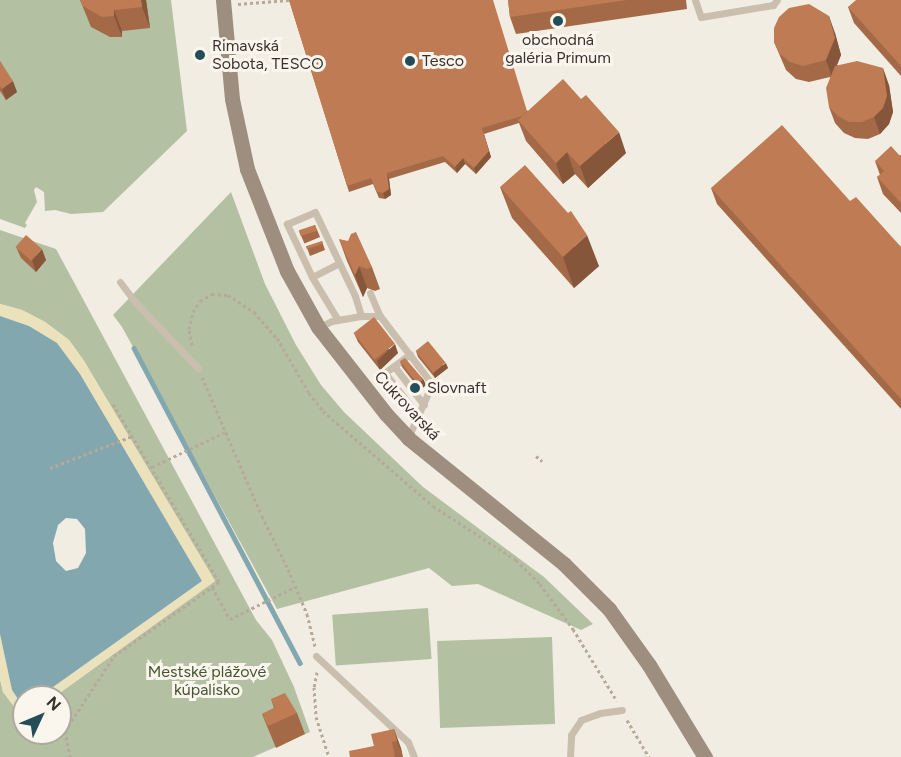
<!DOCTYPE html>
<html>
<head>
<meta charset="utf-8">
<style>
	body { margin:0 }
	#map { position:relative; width:901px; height:757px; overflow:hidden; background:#f2ede2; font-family:Figtree,sans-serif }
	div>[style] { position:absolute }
	.green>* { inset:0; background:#b3c1a2; transform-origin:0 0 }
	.sand>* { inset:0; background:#ebe1bb }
	.water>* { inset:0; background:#82a7ae }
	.stream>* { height:4.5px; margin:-2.25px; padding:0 2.25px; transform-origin:2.25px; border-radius:2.25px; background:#82a7ae }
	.path>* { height:3px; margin-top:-1.5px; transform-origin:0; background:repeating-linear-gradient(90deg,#b6a998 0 3px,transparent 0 6px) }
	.service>* { height:7px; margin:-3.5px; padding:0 3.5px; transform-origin:3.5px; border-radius:3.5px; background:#cabfae }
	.secondary>* { height:15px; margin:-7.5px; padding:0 7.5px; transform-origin:7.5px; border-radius:7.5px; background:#9e8e7f }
	.wall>* { inset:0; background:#a46a47; transform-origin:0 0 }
	.shaded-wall>* { inset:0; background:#86563a }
	.building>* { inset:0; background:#bf7b53; transform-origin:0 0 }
	.dots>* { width:16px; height:16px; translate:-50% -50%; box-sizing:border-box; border:3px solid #faf6ee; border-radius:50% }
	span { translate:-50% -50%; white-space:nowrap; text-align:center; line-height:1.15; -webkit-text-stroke:6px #faf6ee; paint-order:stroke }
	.poi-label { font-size:16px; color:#39322c }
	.left { translate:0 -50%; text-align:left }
	.street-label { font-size:16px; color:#39322c }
	.park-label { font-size:16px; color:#445631 }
	.north { position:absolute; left:12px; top:685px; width:60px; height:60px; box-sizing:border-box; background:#faf6ee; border:2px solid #ada8a0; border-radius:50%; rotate:46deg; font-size:16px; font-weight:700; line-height:24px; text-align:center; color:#39322c }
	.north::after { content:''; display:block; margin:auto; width:21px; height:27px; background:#234e59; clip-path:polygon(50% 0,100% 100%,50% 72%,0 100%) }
</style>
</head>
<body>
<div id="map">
	<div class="green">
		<div style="clip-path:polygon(0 0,171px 0,187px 131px,103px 212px,71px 214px,55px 210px,45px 211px,44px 192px,36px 187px,34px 190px,37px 202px,25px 223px,27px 225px,25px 228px,0 219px)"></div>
		<div style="clip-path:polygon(231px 192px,265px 284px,296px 345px,321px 385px,344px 412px,423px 487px,544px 577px,593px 624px,581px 630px,478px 584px,452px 586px,429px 568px,277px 609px,122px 327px,113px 315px)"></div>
		<div style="clip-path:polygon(0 230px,56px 249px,256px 620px,272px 640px,294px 687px,310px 732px,253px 757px,0 757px,0 679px,3px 692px,19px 713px,24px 715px,24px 733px,60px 733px,60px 697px,54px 697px,215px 581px,84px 361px,69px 340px,45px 322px,22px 310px,0 304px)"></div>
		<div style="left:428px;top:608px;width:51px;height:96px;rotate:86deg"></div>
		<div style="left:552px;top:637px;width:87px;height:115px;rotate:88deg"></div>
	</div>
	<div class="sand">
		<div style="clip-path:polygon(0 304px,22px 310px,45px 322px,69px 340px,84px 361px,215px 581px,54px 697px,39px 697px,202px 581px,80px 374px,57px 343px,29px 326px,0 316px)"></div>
		<div style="clip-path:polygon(0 634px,12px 690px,20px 701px,24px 701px,24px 715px,19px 713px,3px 691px,0 679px)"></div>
	</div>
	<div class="water">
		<div style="clip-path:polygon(evenodd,0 316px,29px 326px,57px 343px,80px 374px,202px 581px,39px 697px,24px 697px,24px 701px,20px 702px,12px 690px,0 634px,0 316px,66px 518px,77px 519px,85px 529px,86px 553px,78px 568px,66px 571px,56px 561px,53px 543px,58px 525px,66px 518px)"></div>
	</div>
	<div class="stream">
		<div style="left:134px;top:348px;width:356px;rotate:62.2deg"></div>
	</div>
	<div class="path">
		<div style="left:238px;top:4px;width:51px;rotate:-4.5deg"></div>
		<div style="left:192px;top:345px;width:16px;rotate:-101deg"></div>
		<div style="left:189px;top:329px;width:17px;rotate:-77deg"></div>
		<div style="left:193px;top:312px;width:13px;rotate:-58deg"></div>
		<div style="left:200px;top:301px;width:14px;rotate:-30deg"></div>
		<div style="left:212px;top:294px;width:16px;rotate:4deg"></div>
		<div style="left:228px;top:295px;width:31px;rotate:33deg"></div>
		<div style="left:254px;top:312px;width:35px;rotate:49deg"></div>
		<div style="left:277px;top:338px;width:64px;rotate:59.8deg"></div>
		<div style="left:309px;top:393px;width:23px;rotate:52deg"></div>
		<div style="left:323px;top:411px;width:145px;rotate:40.8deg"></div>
		<div style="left:433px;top:506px;width:99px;rotate:33deg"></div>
		<div style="left:516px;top:560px;width:34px;rotate:45deg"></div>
		<div style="left:540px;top:584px;width:56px;rotate:53.7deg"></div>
		<div style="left:573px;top:629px;width:84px;rotate:58.6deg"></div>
		<div style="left:202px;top:377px;width:151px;rotate:66.7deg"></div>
		<div style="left:262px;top:516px;width:59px;rotate:63.9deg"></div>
		<div style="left:288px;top:569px;width:49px;rotate:67.1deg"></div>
		<div style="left:307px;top:614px;width:34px;rotate:76deg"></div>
		<div style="left:113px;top:404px;width:207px;rotate:59.2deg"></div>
		<div style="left:219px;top:582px;width:9px;rotate:144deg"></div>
		<div style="left:212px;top:587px;width:37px;rotate:61deg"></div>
		<div style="left:230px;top:619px;width:72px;rotate:-26.2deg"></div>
		<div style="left:536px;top:456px;width:8px;rotate:40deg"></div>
		<div style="left:152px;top:467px;width:81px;rotate:-25.6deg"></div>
		<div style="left:50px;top:468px;width:88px;rotate:-21.3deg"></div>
		<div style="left:317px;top:672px;width:15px;rotate:101deg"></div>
		<div style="left:314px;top:687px;width:30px;rotate:86deg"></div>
		<div style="left:316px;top:717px;width:42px;rotate:72deg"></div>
		<div style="left:20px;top:708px;width:9px;rotate:63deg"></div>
		<div style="left:627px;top:720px;width:43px;rotate:59.3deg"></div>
		<div style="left:60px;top:729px;width:5px;rotate:22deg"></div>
		<div style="left:65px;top:731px;width:26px;rotate:79deg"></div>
		<div style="left:65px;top:731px;width:90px;rotate:-56.8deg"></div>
		<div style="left:114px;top:656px;width:120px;rotate:-35.1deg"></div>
	</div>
	<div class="service">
		<div style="left:695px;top:0;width:18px;rotate:71deg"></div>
		<div style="left:701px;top:17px;width:73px;rotate:-9.5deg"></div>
		<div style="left:773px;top:5px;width:6px;rotate:-51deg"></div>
		<div style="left:312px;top:277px;width:30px;rotate:-27deg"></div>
		<div style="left:120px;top:282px;width:26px;rotate:53deg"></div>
		<div style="left:136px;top:303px;width:90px;rotate:46.4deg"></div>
		<div style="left:370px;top:293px;width:25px;rotate:67deg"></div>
		<div style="left:338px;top:320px;width:50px;rotate:-121.2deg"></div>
		<div style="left:312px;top:277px;width:59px;rotate:-115.3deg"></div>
		<div style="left:287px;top:224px;width:30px;rotate:-23deg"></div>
		<div style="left:315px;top:212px;width:93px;rotate:64.5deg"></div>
		<div style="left:355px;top:296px;width:21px;rotate:73deg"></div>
		<div style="left:319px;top:327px;width:14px;rotate:-25deg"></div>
		<div style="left:332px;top:321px;width:29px;rotate:-10deg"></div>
		<div style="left:361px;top:316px;width:19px"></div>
		<div style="left:380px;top:316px;width:86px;rotate:52.6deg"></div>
		<div style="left:432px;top:384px;width:59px;rotate:114deg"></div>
		<div style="left:410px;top:354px;width:31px;rotate:143deg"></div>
		<div style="left:385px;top:373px;width:56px;rotate:52.3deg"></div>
		<div style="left:394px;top:366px;width:49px;rotate:52.4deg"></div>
		<div style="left:316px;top:656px;width:126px;rotate:43.1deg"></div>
		<div style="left:408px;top:742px;width:16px;rotate:68deg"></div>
		<div style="left:570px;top:757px;width:22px;rotate:-87deg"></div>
		<div style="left:571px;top:735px;width:18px;rotate:-56deg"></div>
		<div style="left:581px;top:720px;width:20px;rotate:-20deg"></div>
		<div style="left:600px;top:713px;width:22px;rotate:-8deg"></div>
	</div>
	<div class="secondary">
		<div style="left:223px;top:0;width:99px;rotate:84.8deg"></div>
		<div style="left:232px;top:99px;width:72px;rotate:77.9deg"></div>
		<div style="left:247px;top:169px;width:110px;rotate:68.6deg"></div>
		<div style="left:287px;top:271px;width:64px;rotate:61deg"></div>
		<div style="left:318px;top:327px;width:110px;rotate:52deg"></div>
		<div style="left:386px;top:414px;width:33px;rotate:47deg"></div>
		<div style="left:408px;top:438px;width:201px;rotate:38.9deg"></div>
		<div style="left:564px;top:564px;width:64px;rotate:45deg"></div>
		<div style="left:609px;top:609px;width:69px;rotate:54.5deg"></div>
		<div style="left:649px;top:665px;width:108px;rotate:58.7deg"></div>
	</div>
	<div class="wall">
		<div style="clip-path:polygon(80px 0,146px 0,150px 28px,122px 31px,122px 37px,110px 37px,91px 27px)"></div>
		<div style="clip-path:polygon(289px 0,528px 111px,626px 153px,588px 188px,575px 174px,563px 184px,526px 141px,519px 123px,484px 134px,491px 157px,476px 174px,465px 164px,457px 173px,445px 162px,389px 179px,391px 195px,385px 199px,379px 198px,373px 184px,349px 192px)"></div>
		<div style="clip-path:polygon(508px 0,686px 0,687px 9px,516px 34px,510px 17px)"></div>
		<div style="clip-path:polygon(901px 0,901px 76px,854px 23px,848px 7px)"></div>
		<div style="clip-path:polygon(835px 33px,841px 55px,837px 65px,889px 85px,893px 112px,889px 124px,880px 134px,868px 139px,855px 138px,844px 133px,835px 123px,829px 107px,830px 77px,809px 82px,796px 79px,786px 70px,774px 42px)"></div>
		<div style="clip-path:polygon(0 61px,17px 92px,6px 100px,0 91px)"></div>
		<div style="clip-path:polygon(901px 155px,901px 213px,883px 194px,877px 177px,880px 175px,875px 161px)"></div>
		<div style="clip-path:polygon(500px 187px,599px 266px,574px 288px,512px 218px)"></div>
		<div style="clip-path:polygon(711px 188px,850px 201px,901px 247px,901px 409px,717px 204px)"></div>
		<div style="left:315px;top:225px;width:13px;height:17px;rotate:67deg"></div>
		<div style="clip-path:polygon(339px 239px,372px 267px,380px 289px,375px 291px,367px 288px,363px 297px,347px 261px)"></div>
		<div style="clip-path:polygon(322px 241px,325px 250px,310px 256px,307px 248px)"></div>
		<div style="clip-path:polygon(16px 247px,46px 260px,36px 272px,21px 258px)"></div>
		<div style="clip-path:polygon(354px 333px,398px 353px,380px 370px,358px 342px)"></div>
		<div style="clip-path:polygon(416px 351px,448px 368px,435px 378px,418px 357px)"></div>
		<div style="clip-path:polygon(400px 361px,423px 379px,426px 385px,420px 390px,402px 367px)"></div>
		<div style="clip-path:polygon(271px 699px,297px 713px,305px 734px,276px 748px,262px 714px,274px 708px)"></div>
		<div style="clip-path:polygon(394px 729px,403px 757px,350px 757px,374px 746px)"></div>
	</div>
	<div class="shaded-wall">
		<div style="clip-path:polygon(141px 0,146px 0,150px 28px,142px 7px)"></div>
		<div style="clip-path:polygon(114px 10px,122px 31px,122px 37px,114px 16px)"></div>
		<div style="clip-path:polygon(829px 16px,835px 33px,841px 55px,832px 77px,826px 60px)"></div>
		<div style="clip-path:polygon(883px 68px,889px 85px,893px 112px,889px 124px,880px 134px,874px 117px)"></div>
		<div style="clip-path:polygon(13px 81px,17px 92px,6px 100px,2px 89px)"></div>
		<div style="clip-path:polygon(482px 128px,491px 157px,476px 174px,474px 168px)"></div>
		<div style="clip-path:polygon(619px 132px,626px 153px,588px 188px,580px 166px)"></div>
		<div style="clip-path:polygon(567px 152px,575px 174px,563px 184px,556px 163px)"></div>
		<div style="clip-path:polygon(463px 158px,465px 164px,457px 173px,455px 167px)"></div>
		<div style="clip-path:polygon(387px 173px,389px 179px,391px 195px,385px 199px,383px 193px)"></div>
		<div style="clip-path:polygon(587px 235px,599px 266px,574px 288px,563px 257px)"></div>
		<div style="clip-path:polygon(42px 249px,46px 260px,36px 272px,32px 260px)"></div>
		<div style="clip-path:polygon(359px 266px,367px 288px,363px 297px,355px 275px)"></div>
		<div style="clip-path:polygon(395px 344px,398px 353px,380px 370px,377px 361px)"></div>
		<div style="clip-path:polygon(446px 363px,448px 368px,435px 378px,433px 373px)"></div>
		<div style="clip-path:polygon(423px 379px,426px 385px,420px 390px,418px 385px)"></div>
		<div style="clip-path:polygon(394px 729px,401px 748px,403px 757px,397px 741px)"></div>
	</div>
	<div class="building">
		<div style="clip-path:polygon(80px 0,141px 0,142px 7px,114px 10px,114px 16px,102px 17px,83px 6px)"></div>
		<div style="clip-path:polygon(289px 0,493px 0,527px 111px,522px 116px,482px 128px,489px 151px,474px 168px,463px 158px,455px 167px,443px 156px,387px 173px,389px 189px,383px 193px,377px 192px,371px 178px,347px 186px)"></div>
		<div style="clip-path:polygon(508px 0,627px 0,510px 17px)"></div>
		<div style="clip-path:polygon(856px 0,901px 0,901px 66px,848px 7px)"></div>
		<div style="clip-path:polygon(809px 4px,829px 16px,835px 38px,826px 60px,803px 66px,790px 62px,780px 54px,774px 42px,774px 28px,779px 17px,789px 8px)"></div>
		<div style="clip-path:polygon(0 61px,13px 81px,2px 89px,0 86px)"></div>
		<div style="clip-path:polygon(857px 61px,883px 68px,887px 96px,883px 108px,874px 117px,862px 122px,849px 122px,838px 116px,829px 107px,826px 88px,835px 66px)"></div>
		<div style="clip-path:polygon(563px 79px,581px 99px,586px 95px,619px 132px,580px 166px,567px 152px,556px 163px,518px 120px)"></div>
		<div style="clip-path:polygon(782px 125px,850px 201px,856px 197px,901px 247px,901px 399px,711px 188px)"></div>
		<div style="clip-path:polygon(891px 146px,900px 156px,901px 155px,901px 203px,877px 177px,884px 171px,875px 161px)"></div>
		<div style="clip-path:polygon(525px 165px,568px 213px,571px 211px,587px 235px,563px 257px,500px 187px)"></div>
		<div style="left:315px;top:225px;width:6px;height:17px;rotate:72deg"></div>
		<div style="clip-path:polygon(356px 232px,372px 267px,367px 269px,359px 266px,355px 275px,339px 239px,348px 241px,351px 234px)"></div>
		<div style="left:26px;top:235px;width:21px;height:16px;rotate:41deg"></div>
		<div style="left:322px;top:241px;width:3px;height:17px;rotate:72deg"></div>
		<div style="left:374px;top:317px;width:34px;height:26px;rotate:52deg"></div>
		<div style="left:428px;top:341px;width:28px;height:16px;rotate:51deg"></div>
		<div style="clip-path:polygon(405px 358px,423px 379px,418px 385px,400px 361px)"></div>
		<div style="clip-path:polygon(285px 693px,297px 713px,268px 726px,262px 714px,275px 708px,271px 699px)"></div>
		<div style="clip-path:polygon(394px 729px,397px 741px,392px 742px,395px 757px,350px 757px,349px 751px,374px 746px,371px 734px)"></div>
	</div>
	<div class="dots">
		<div style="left:558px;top:21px;background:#234e59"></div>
		<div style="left:200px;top:55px;background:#234e59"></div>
		<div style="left:410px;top:61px;background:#234e59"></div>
		<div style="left:415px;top:388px;background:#234e59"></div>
	</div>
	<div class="poi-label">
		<span style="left:558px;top:49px">obchodná<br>galéria Primum</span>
		<span class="left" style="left:212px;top:55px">Rimavská<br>Sobota, TESCO</span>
		<span class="left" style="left:422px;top:61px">Tesco</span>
		<span class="left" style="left:427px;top:388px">Slovnaft</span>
	</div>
	<div class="street-label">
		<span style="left:407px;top:406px;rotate:47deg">Cukrovarská</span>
	</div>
	<div class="park-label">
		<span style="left:207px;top:681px">Mestské plážové<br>kúpalisko</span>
	</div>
	<div class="north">N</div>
</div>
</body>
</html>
